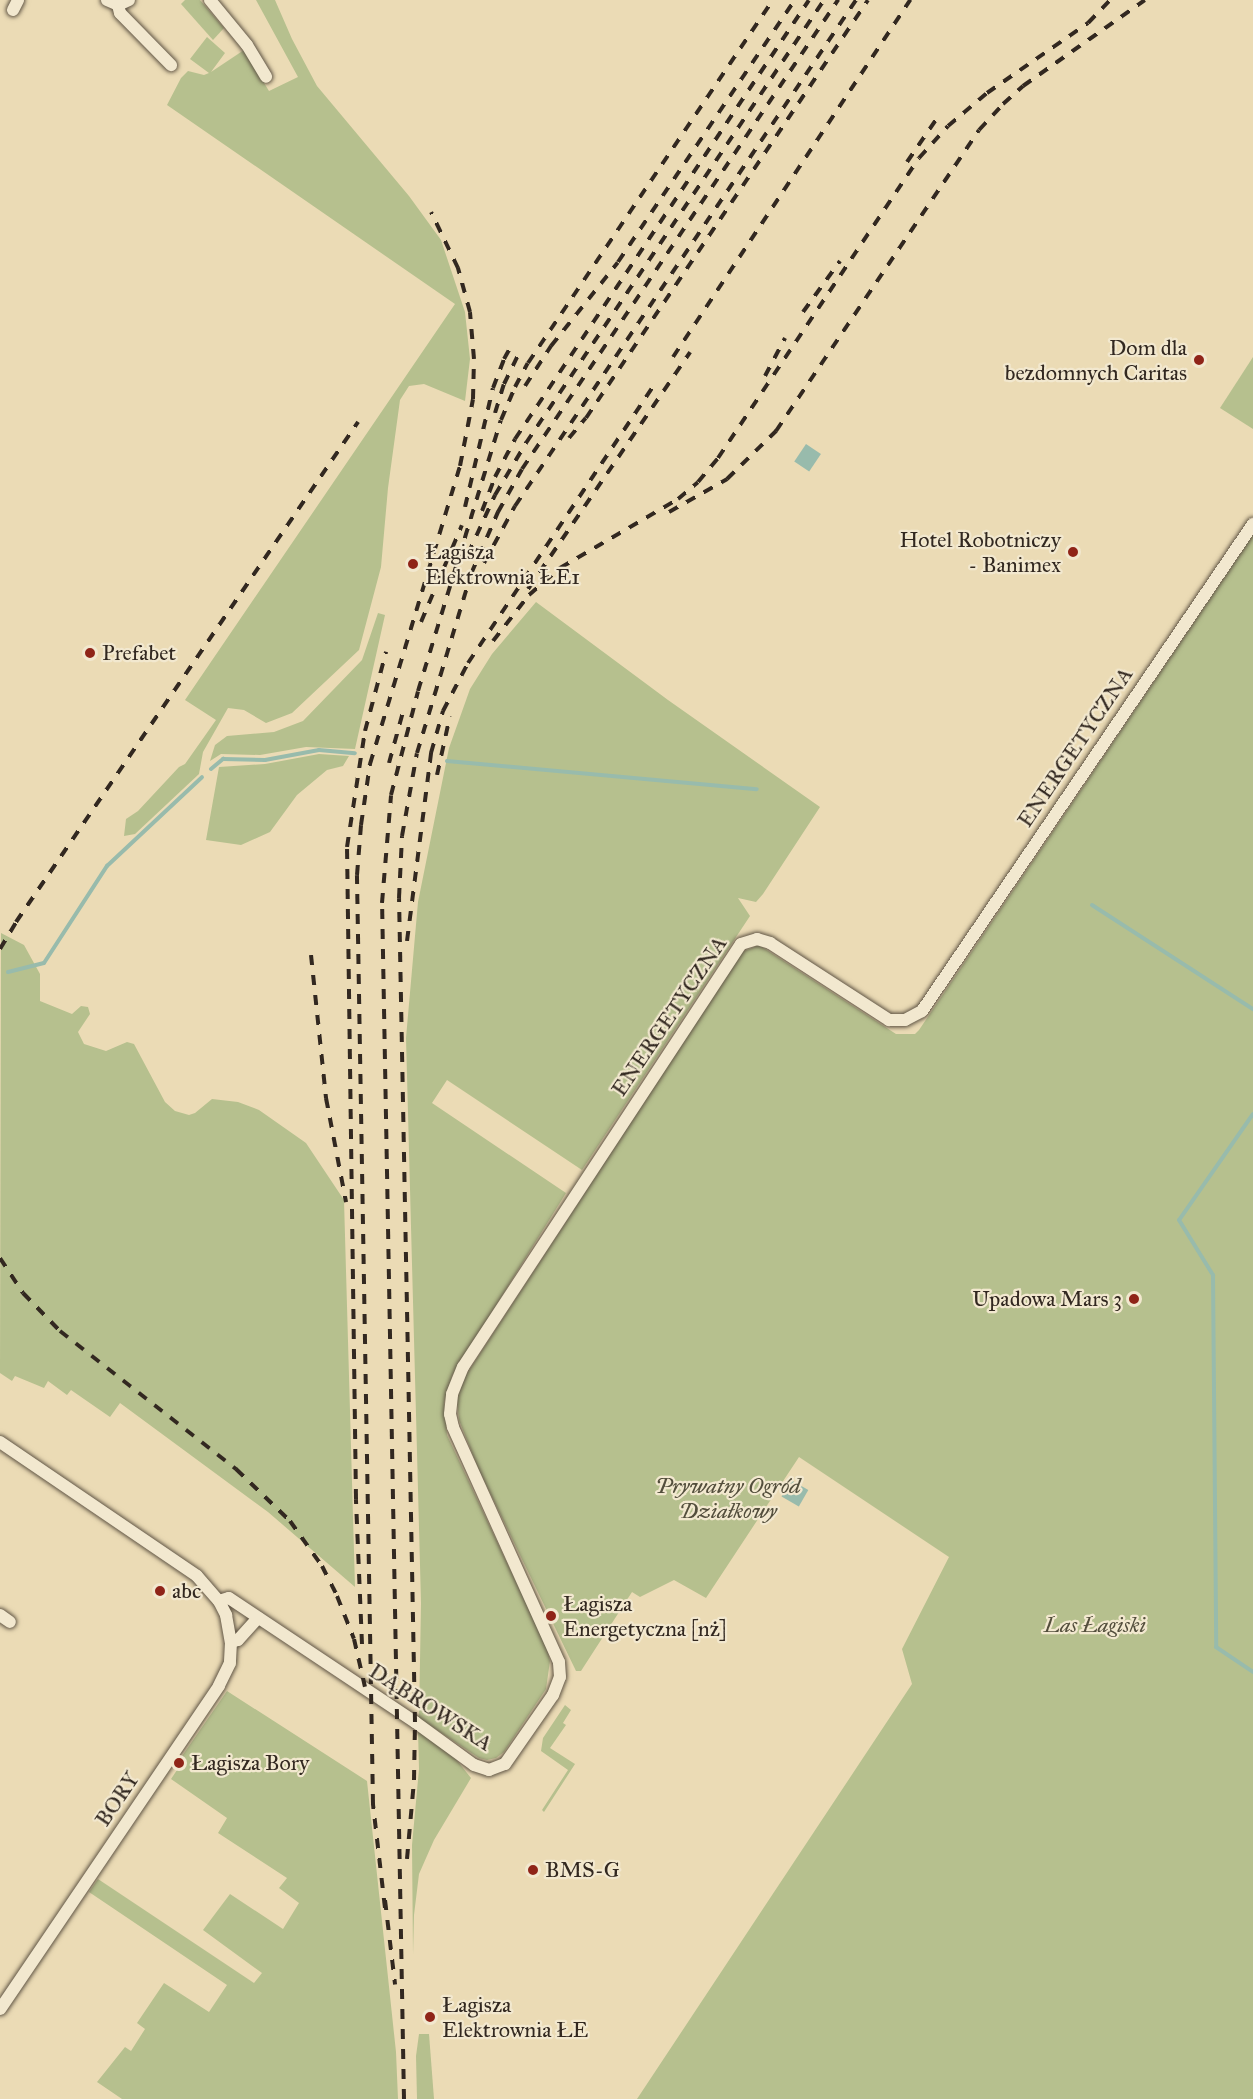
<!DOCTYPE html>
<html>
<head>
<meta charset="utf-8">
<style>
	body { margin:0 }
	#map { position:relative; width:1253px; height:2099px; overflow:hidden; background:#ebdbb5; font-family:"IM FELL Great Primer",serif }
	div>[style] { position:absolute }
	.green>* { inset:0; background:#b6c08e }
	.water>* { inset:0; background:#98bbac; transform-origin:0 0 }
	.stream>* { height:4px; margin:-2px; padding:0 2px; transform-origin:2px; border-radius:2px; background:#98bbac }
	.roads { filter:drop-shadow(0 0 2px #605545) drop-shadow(0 0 2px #605545) }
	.minor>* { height:12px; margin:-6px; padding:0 6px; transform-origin:6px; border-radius:6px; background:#f2e8cf }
	.rail>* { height:4px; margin-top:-2px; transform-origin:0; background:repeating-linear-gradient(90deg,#322820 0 10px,transparent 0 20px) }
	.dots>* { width:16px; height:16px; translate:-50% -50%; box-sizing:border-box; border:3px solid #f2e8cf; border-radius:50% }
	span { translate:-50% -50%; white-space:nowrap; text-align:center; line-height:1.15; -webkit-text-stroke:4.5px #f2e8cf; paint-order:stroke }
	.poi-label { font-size:22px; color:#322820 }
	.right { translate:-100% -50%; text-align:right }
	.left { translate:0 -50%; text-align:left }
	.street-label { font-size:22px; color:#322820 }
	.park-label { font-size:22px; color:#534e3c; font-style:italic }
</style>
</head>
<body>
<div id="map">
	<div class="green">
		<div style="clip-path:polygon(185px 0,200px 0,224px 28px,213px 40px,181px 4px)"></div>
		<div style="clip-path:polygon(256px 0,275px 0,292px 39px,317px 86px,409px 196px,441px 240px,465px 312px,470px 359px,465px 401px,424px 384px,409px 386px,400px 400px,388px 488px,381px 567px,359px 650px,292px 713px,266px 723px,244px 710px,228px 708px,203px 752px,199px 774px,135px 834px,124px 836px,126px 819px,138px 811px,179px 767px,185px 764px,216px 720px,185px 700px,455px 304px,167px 105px,181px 78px,188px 71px,204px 75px,209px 73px,190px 59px,207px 37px,225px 53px,211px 72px,244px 50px,269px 91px,298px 77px)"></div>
		<div style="clip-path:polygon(1253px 357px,1253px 429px,1220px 408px)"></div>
		<div style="clip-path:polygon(1253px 535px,1253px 2099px,637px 2099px,912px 1684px,902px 1649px,949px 1557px,799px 1457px,706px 1598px,674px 1580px,640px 1597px,632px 1592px,581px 1671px,576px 1671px,478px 1468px,459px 1420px,457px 1400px,464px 1378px,742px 952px,759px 945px,896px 1034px,915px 1034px,919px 1030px)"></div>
		<div style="clip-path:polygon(536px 602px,668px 700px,820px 807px,763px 894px,756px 902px,738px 898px,750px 916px,582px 1170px,447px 1080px,432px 1103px,566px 1193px,452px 1376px,444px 1403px,447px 1435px,547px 1648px,550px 1661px,546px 1689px,504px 1752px,496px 1758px,487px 1760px,479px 1758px,419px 1718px,421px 1603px,406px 1038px,418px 902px,449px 748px,470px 689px,492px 654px)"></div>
		<div style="clip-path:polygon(378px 613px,385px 615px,355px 749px,306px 747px,260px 755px,221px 754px,210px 761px,215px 745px,227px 736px,274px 732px,303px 721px,362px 660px)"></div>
		<div style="clip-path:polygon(319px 754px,349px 756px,343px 766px,327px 770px,297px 795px,270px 832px,241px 845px,206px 840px,219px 767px,265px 764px)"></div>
		<div style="clip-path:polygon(1px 933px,24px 945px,40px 974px,40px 1001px,72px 1014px,81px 1006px,88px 1007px,90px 1014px,78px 1032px,84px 1044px,106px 1051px,127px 1042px,134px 1044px,165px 1102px,175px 1111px,189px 1115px,195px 1113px,212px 1099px,238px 1102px,259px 1110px,306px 1143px,344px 1200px,355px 1587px,268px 1512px,120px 1403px,110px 1417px,71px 1390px,67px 1395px,48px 1381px,44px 1388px,15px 1376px,12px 1381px,0 1373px)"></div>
		<div style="clip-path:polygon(227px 1691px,367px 1781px,396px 2052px,398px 2099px,122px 2099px,97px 2082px,125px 2047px,131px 2051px,145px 2029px,137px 2023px,164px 1983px,209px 2012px,227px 1985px,89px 1892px,98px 1879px,254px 1983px,262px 1973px,203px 1930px,230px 1894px,283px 1929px,299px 1903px,279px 1888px,287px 1878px,218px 1833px,227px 1818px,171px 1779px,183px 1761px,180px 1759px)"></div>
		<div style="clip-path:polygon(565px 1705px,571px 1710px,563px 1723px,566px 1725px,550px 1748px,575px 1764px,544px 1812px,542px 1810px,568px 1770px,541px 1751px,543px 1738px)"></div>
		<div style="clip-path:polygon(418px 1730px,455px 1758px,471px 1778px,434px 1840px,419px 1874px,414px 1915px,413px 1955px,412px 1845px,419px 1769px)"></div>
		<div style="clip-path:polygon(419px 2034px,429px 2034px,434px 2099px,417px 2099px,416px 2056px)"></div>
	</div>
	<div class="water">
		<div style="left:806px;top:444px;width:18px;height:21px;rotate:34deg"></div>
		<div style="left:791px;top:1480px;width:20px;height:19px;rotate:30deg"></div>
	</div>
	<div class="stream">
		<div style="left:447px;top:761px;width:311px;rotate:5.2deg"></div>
		<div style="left:211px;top:769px;width:16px;rotate:-40deg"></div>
		<div style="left:223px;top:759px;width:42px;rotate:1.4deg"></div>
		<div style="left:265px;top:760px;width:55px;rotate:-10.5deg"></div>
		<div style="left:319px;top:750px;width:36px;rotate:5deg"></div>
		<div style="left:1092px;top:905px;width:192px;rotate:32.9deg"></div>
		<div style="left:8px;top:972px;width:37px;rotate:-14deg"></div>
		<div style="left:44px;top:963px;width:116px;rotate:-57deg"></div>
		<div style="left:107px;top:866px;width:130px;rotate:-43.1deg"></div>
		<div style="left:1253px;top:1114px;width:129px;rotate:124.9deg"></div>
		<div style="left:1179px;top:1220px;width:65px;rotate:58.3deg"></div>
		<div style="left:1213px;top:1275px;width:372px;rotate:89.5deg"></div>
		<div style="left:1216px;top:1647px;width:45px;rotate:34deg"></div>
	</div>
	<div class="roads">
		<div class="minor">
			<div style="left:107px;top:0;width:12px;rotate:24deg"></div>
			<div style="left:118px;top:5px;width:12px;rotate:-24deg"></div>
			<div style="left:210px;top:0;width:58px;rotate:50.6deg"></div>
			<div style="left:247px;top:45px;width:37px;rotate:59deg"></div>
			<div style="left:118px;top:5px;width:8px;rotate:76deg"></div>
			<div style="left:120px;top:13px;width:73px;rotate:45.6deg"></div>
			<div style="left:13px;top:10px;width:11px;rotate:-63deg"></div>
			<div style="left:0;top:1442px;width:238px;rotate:34.2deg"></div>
			<div style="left:197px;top:1576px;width:33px;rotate:49deg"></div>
			<div style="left:219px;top:1601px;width:16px;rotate:63deg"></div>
			<div style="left:226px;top:1615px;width:27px;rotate:80deg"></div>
			<div style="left:231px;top:1642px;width:21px;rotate:93deg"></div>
			<div style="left:230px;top:1663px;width:25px;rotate:116deg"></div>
			<div style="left:219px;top:1686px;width:390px;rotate:124.1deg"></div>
			<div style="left:219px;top:1601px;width:10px;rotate:-17deg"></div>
			<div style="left:229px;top:1598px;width:224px;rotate:33.7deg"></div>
			<div style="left:415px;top:1722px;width:73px;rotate:36.1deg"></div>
			<div style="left:474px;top:1765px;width:16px;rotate:18deg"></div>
			<div style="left:489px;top:1770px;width:17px;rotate:-21deg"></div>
			<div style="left:505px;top:1764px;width:84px;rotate:-55.2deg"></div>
			<div style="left:553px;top:1695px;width:19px;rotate:-69deg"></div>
			<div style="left:560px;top:1677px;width:15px;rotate:-94deg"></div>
			<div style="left:559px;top:1662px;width:258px;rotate:-114.3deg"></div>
			<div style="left:453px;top:1427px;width:13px;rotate:-103deg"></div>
			<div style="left:450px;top:1414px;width:20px;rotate:-84deg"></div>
			<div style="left:452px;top:1394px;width:29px;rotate:-68deg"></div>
			<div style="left:463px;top:1367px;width:506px;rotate:-56.69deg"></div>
			<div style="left:741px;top:944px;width:17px;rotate:-17deg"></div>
			<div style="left:757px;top:939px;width:14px;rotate:17deg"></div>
			<div style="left:770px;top:943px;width:142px;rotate:32.9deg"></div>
			<div style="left:889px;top:1020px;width:16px"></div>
			<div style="left:905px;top:1020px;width:19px;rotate:-28deg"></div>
			<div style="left:922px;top:1011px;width:589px;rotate:-55.8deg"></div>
			<div style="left:0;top:1615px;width:12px;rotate:35deg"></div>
			<div style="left:231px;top:1642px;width:7px;rotate:-16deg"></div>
			<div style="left:238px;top:1640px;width:30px;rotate:-48deg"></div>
		</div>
	</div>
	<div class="rail">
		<div style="left:907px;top:162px;width:58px;rotate:-55.5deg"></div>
		<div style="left:803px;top:312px;width:63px;rotate:-54deg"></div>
		<div style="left:673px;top:357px;width:429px;rotate:-56.4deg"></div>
		<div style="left:765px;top:376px;width:43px;rotate:-62.2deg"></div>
		<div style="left:525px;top:386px;width:48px;rotate:-57deg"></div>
		<div style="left:551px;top:346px;width:107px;rotate:-51.4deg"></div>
		<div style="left:618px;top:262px;width:316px;rotate:-56deg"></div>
		<div style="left:495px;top:413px;width:30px;rotate:-73deg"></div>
		<div style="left:504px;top:384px;width:39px;rotate:-64deg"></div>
		<div style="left:569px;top:438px;width:26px;rotate:-50deg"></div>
		<div style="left:586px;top:418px;width:504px;rotate:-55.99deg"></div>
		<div style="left:465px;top:507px;width:122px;rotate:-76.8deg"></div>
		<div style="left:493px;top:388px;width:31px;rotate:-69deg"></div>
		<div style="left:504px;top:359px;width:18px;rotate:-61deg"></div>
		<div style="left:482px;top:511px;width:36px;rotate:-69deg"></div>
		<div style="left:495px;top:477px;width:43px;rotate:-62.2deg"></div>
		<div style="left:515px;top:439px;width:528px;rotate:-56.19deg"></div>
		<div style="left:669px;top:512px;width:67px;rotate:-29.6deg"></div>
		<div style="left:727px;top:479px;width:69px;rotate:-44.4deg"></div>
		<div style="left:776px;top:431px;width:363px;rotate:-56deg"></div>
		<div style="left:979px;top:130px;width:35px;rotate:-47deg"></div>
		<div style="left:1003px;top:104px;width:27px;rotate:-42deg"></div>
		<div style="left:1023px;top:86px;width:149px;rotate:-35.2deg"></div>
		<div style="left:468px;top:554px;width:65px;rotate:-65.4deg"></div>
		<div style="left:495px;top:495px;width:61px;rotate:-59.2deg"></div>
		<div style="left:526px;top:443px;width:534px;rotate:-56.07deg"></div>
		<div style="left:484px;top:563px;width:65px;rotate:-61.5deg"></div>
		<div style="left:515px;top:506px;width:610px;rotate:-56.02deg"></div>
		<div style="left:528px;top:589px;width:287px;rotate:-55.6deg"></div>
		<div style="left:421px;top:622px;width:105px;rotate:-67.1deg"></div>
		<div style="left:493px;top:641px;width:58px;rotate:-52deg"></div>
		<div style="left:529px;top:595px;width:41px;rotate:-41.1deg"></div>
		<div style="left:560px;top:568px;width:137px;rotate:-30.3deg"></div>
		<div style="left:678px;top:499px;width:26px;rotate:-40deg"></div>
		<div style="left:698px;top:482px;width:31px;rotate:-50deg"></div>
		<div style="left:718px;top:458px;width:361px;rotate:-56.2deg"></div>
		<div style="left:919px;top:158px;width:43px;rotate:-47.8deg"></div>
		<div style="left:948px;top:126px;width:51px;rotate:-40.2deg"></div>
		<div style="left:987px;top:93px;width:123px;rotate:-34.7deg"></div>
		<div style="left:1088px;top:23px;width:32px;rotate:-46deg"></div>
		<div style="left:389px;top:763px;width:57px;rotate:-74.7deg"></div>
		<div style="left:437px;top:775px;width:60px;rotate:-77.6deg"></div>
		<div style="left:407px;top:941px;width:190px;rotate:-82.7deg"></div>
		<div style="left:431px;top:753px;width:44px;rotate:-74.1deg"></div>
		<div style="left:443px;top:711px;width:54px;rotate:-62.5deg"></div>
		<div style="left:468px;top:663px;width:331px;rotate:-56.2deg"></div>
		<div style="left:0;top:949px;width:31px;rotate:-59deg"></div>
		<div style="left:16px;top:922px;width:606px;rotate:-55.63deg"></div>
		<div style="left:311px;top:955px;width:144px;rotate:84deg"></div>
		<div style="left:326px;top:1098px;width:106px;rotate:79.1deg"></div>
		<div style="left:0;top:1258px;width:42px;rotate:56.7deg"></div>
		<div style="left:23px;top:1293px;width:53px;rotate:45.8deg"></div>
		<div style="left:60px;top:1331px;width:224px;rotate:38.1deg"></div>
		<div style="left:236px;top:1469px;width:75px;rotate:43.9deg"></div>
		<div style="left:290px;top:1521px;width:55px;rotate:54.6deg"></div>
		<div style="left:322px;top:1566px;width:34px;rotate:63deg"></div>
		<div style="left:337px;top:1596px;width:46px;rotate:68.4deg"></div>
		<div style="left:354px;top:1639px;width:49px;rotate:77.1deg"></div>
		<div style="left:362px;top:1644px;width:145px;rotate:-92.4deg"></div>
		<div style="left:356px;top:1499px;width:652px;rotate:-90.79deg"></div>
		<div style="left:347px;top:847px;width:117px;rotate:-81.2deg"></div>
		<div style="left:365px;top:731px;width:82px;rotate:-75.1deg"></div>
		<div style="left:407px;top:1859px;width:79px;rotate:-84.9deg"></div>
		<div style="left:414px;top:1780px;width:58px;rotate:-89deg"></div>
		<div style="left:415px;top:1722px;width:824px;rotate:-91.11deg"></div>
		<div style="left:399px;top:898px;width:62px;rotate:-87.2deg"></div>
		<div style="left:402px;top:836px;width:84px;rotate:-79.8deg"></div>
		<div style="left:417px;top:753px;width:187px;rotate:-73.2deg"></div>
		<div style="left:471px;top:574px;width:68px;rotate:-66.5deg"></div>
		<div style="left:498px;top:512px;width:49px;rotate:-60.8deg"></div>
		<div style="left:522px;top:469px;width:566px;rotate:-56.03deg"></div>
		<div style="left:385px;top:1900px;width:85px;rotate:83.2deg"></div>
		<div style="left:385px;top:1908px;width:105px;rotate:-96.6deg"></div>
		<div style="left:373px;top:1804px;width:929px;rotate:-90.99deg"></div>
		<div style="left:357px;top:875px;width:50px;rotate:-85.4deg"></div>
		<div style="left:361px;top:825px;width:62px;rotate:-81.6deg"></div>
		<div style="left:370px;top:764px;width:311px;rotate:-73.2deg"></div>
		<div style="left:460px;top:466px;width:68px;rotate:-79deg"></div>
		<div style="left:473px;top:399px;width:40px;rotate:-88.6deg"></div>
		<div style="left:474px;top:359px;width:47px;rotate:-94.9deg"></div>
		<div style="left:470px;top:312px;width:46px;rotate:-105.3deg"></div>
		<div style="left:458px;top:268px;width:62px;rotate:-115.7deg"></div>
		<div style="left:404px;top:2099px;width:1196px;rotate:-91.05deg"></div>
		<div style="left:382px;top:903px;width:108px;rotate:-85.2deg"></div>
		<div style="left:391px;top:795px;width:107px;rotate:-75.4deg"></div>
		<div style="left:418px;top:691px;width:283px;rotate:-73deg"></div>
		<div style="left:501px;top:420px;width:36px;rotate:-67deg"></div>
		<div style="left:515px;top:387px;width:27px;rotate:-62deg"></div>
		<div style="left:528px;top:363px;width:438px;rotate:-56deg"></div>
	</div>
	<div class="dots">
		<div style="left:1199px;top:360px;background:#8f2418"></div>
		<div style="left:1073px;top:552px;background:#8f2418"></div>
		<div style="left:413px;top:564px;background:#8f2418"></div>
		<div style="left:90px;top:653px;background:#8f2418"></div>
		<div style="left:1134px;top:1299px;background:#8f2418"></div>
		<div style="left:160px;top:1591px;background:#8f2418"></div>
		<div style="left:551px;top:1616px;background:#8f2418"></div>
		<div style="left:179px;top:1763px;background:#8f2418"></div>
		<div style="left:533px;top:1870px;background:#8f2418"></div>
		<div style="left:430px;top:2017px;background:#8f2418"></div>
	</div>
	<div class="poi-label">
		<span class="right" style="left:1187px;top:360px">Dom dla<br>bezdomnych Caritas</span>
		<span class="right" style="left:1061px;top:552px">Hotel Robotniczy<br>- Banimex</span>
		<span class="left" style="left:425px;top:564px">Łagisza<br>Elektrownia ŁE1</span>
		<span class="left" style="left:102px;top:653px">Prefabet</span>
		<span class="right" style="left:1122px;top:1299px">Upadowa Mars 3</span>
		<span class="left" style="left:172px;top:1591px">abc</span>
		<span class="left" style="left:563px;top:1616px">Łagisza<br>Energetyczna [nż]</span>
		<span class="left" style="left:191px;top:1763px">Łagisza Bory</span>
		<span class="left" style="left:545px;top:1870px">BMS-G</span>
		<span class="left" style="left:442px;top:2017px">Łagisza<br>Elektrownia ŁE</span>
	</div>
	<div class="street-label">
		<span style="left:1075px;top:747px;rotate:-56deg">ENERGETYCZNA</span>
		<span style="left:669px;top:1016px;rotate:-56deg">ENERGETYCZNA</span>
		<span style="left:431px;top:1707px;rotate:33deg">DĄBROWSKA</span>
		<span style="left:117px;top:1799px;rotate:-56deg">BORY</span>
	</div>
	<div class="park-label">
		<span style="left:728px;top:1498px">Prywatny Ogród<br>Działkowy</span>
		<span style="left:1095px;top:1625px">Las Łagiski</span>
	</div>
</div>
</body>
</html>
